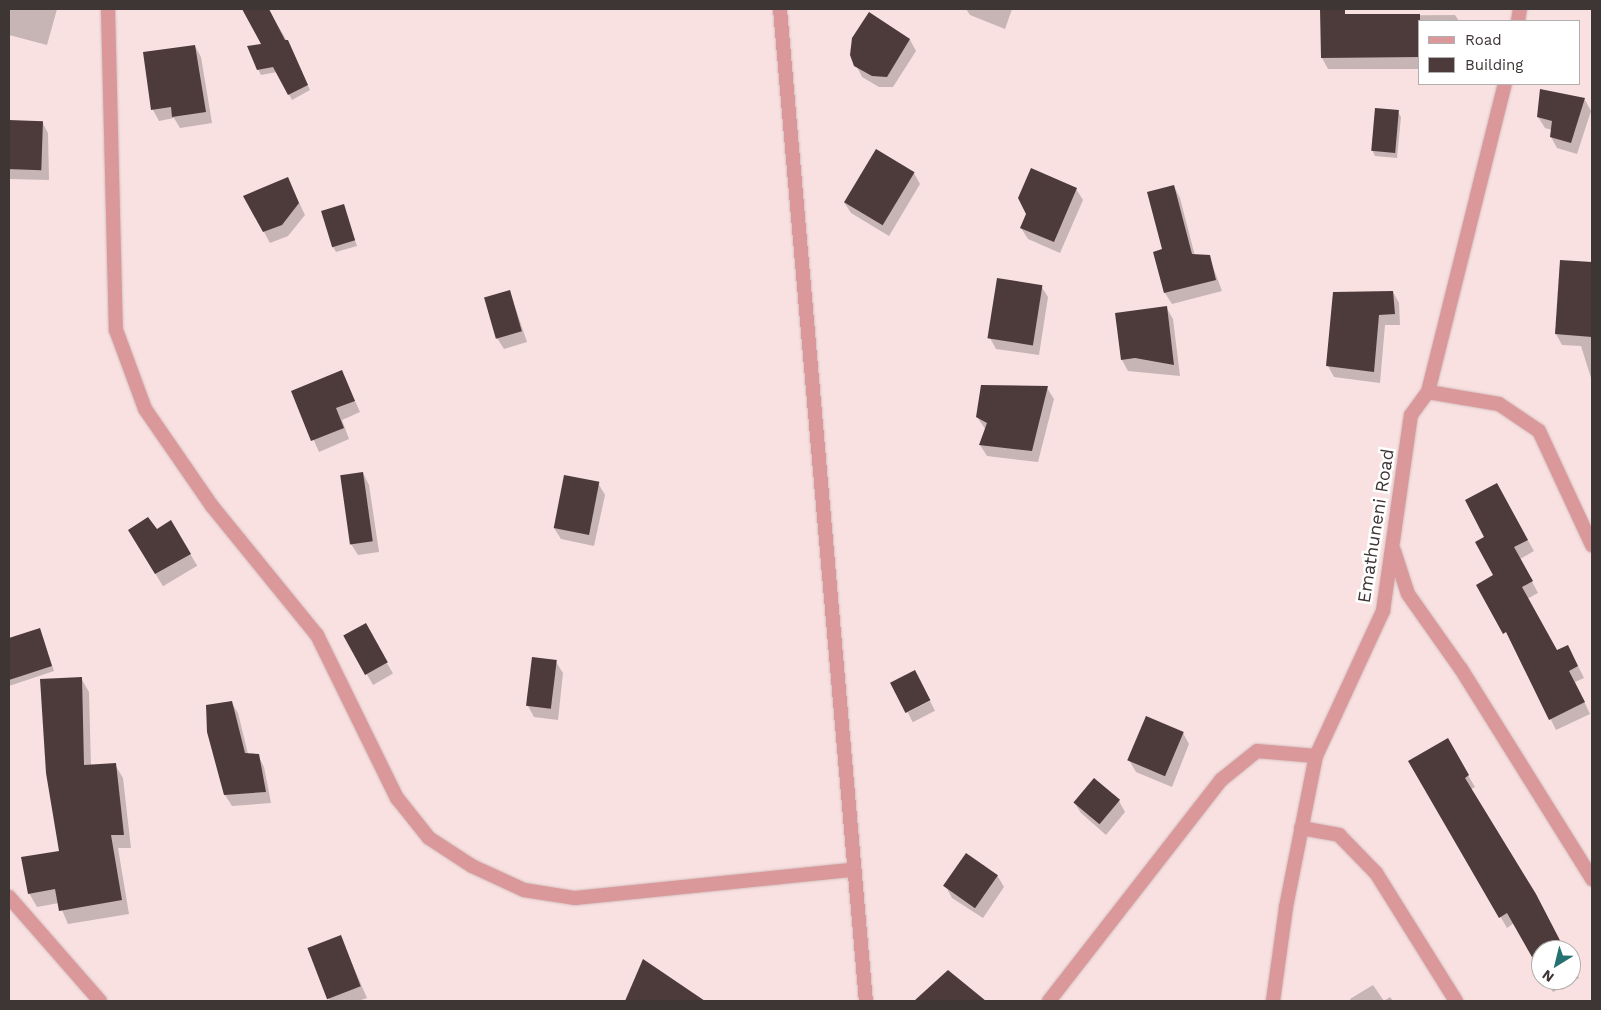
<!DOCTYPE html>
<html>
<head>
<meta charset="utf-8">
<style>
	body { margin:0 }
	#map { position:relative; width:1601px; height:1010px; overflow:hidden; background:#f9e1e1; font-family:"Work Sans",sans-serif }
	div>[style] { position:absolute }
	.shadow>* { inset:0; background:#0003; transform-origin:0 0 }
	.building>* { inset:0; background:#4d3a3a; transform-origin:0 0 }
	.roads { filter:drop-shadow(0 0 1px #d4bfbf) drop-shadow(0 0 1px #d4bfbf) }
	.minor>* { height:14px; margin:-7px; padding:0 7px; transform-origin:7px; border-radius:7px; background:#da989a }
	span { translate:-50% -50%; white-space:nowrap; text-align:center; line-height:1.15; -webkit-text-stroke:5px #fff; paint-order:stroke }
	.street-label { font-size:18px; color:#3e3535 }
	.frame { position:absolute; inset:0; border:10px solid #3e3535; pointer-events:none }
	.legend { position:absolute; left:1418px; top:20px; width:162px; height:65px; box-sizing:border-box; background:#fff; border:1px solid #b2aeae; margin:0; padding:6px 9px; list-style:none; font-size:15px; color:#3e3535 }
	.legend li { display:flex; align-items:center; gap:10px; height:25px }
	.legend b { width:25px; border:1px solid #b2aeae }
	.north { position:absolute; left:1531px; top:940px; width:50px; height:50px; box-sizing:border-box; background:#fff; border:1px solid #b2aeae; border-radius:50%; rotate:216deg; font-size:14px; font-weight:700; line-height:20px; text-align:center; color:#3e3535 }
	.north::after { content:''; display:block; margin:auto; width:18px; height:22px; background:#257071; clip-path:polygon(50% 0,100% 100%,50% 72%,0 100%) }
</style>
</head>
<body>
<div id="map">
	<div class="shadow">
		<div style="clip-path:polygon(9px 9px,57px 9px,47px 45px,9px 35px)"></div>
		<div style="clip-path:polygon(244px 9px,268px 9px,290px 46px,310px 90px,292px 100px,277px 72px,261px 75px,258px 69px,263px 45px)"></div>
		<div style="clip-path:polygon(966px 9px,1012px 9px,1005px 29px,970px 15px)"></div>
		<div style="clip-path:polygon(869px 14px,910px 40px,916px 51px,893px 87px,879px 87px,862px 77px,856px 65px)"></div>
		<div style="clip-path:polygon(1455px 15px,1459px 21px,1420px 21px,1420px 69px,1328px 69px,1322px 58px,1322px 16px)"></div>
		<div style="clip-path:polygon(195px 46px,201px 57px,212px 123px,180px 128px,174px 118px,159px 121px,153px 110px)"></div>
		<div style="clip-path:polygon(1541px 90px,1585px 100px,1591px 111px,1577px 154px,1557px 148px,1551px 137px,1552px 130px,1545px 128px,1538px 117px)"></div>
		<div style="clip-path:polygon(1398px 112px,1401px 117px,1397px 158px,1375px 156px,1372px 150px)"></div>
		<div style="clip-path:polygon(9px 121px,42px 122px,48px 133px,49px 180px,9px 179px)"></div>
		<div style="clip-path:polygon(914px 173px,920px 184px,889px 236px,851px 213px,844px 202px)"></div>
		<div style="clip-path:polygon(288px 179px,305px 215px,288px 236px,270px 243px,245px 197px)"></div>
		<div style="clip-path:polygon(1174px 186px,1180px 198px,1195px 256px,1209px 256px,1222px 291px,1172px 304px,1165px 293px,1154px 253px,1163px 250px)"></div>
		<div style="clip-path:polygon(1076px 189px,1083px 200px,1060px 253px,1028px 239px,1021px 228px)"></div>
		<div style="clip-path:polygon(343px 206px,357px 246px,336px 252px,333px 247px)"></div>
		<div style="clip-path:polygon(1561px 261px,1592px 264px,1592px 381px,1581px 346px,1562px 345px,1556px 334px)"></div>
		<div style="clip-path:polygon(1041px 286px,1048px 297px,1039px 355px,996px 349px,990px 338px)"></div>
		<div style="clip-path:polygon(510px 292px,527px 342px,504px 349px,497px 338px)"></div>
		<div style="clip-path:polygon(1393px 292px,1399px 303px,1400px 325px,1385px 325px,1380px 383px,1334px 377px,1328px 366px)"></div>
		<div style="clip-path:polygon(1166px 307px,1173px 319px,1180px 376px,1128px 371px,1122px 360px)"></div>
		<div style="clip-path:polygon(342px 372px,360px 412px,342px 420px,349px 439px,319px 452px,292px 391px)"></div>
		<div style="clip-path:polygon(1047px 388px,1054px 399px,1038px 462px,987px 456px,980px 445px,986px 430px,977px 417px)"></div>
		<div style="clip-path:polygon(363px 473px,369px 485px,379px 552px,358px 555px,351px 544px)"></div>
		<div style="clip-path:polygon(598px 483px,605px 495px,594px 546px,561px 539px,554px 528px)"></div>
		<div style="clip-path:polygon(1497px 485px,1534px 551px,1520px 559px,1538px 593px,1527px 599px,1557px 651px,1574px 658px,1584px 678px,1575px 682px,1590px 714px,1556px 730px,1513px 643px,1478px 585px,1495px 576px,1486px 537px)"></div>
		<div style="left:171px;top:522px;width:51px;height:40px;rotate:59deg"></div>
		<div style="left:365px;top:625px;width:56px;height:23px;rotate:60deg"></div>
		<div style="clip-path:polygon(40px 629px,54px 671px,9px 686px,9px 639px)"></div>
		<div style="clip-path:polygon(556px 662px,563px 673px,558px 720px,534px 717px,528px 706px)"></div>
		<div style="clip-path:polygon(81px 678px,89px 692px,91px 766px,115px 765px,123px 778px,131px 848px,118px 848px,129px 914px,68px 924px,59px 903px,37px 907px,29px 893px,60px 852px)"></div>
		<div style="left:930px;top:701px;width:11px;height:25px;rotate:63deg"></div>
		<div style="clip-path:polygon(231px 702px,238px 713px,248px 754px,258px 755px,264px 767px,271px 803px,232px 806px,225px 795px,208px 732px)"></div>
		<div style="clip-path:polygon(1183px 733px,1189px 744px,1172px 787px,1136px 772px,1129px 760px)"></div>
		<div style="clip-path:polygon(1447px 740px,1475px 787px,1471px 789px,1565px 950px,1541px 950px,1541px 971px,1514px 923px,1507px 928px,1410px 761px)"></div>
		<div style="clip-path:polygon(1094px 779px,1119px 801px,1125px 812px,1106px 835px,1081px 813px,1074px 802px)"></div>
		<div style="clip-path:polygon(997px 875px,1004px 887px,983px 918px,952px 898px,946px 887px)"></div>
		<div style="clip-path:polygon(340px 936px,367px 998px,358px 1001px,330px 1001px,309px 949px)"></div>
		<div style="clip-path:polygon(643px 961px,692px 994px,696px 1001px,626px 1001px)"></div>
		<div style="clip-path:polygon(1571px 962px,1579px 978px,1553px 992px,1546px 980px,1571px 980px)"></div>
		<div style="clip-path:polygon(1373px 985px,1384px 1001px,1390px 997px,1393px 1001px,1351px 1001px,1350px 999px)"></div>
		<div style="clip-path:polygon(973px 992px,978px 1001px,917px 1000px)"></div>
	</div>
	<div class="building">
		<div style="clip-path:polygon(242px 9px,269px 9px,285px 40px,288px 40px,308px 85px,288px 95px,273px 67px,257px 70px,247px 46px,261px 44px)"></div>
		<div style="clip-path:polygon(1320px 9px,1345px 9px,1345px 14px,1420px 14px,1420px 57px,1321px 58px)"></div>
		<div style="clip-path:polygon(869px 12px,910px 39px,887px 77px,872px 76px,854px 66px,850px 55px,852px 38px)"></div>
		<div style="clip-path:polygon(195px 45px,206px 112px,172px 117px,171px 107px,151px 110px,143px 52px)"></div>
		<div style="clip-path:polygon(1540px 89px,1585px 98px,1571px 143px,1550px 137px,1552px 121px,1537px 117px)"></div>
		<div style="left:1375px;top:108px;width:24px;height:43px;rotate:5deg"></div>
		<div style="left:9px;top:120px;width:34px;height:49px;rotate:2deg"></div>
		<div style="left:876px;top:149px;width:45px;height:62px;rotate:31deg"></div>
		<div style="clip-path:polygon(1031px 168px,1077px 188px,1054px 242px,1020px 228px,1026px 214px,1018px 198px)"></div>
		<div style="clip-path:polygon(288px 177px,299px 203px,282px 225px,263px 232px,243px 196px)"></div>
		<div style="clip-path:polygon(1174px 185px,1192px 254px,1210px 255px,1216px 280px,1164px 293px,1153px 252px,1162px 249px,1147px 192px)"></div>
		<div style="left:344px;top:204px;width:38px;height:24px;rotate:73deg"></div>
		<div style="clip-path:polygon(1560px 260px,1592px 262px,1592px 337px,1555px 334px)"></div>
		<div style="left:997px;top:278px;width:46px;height:61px;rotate:9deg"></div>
		<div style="left:510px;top:290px;width:43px;height:27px;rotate:74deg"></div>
		<div style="clip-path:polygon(1393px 291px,1395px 314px,1379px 315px,1374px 372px,1326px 366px,1333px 292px)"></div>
		<div style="clip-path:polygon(1167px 306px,1174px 365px,1135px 358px,1121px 360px,1115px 313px)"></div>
		<div style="clip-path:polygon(342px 370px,355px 401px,336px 408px,344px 428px,311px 441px,291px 391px)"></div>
		<div style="clip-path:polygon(981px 385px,1048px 386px,1032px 451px,979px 445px,987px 423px,976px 417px)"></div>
		<div style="left:363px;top:472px;width:70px;height:23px;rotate:82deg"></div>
		<div style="left:564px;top:475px;width:36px;height:54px;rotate:11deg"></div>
		<div style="clip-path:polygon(1497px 483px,1528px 540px,1514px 547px,1533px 581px,1522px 587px,1557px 650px,1568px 645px,1578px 666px,1569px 671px,1585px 702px,1549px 720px,1506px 632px,1503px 634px,1476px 585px,1493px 575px,1475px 542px,1484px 537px,1465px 500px)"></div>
		<div style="clip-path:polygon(148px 517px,157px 529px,171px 520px,191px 554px,155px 574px,128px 530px)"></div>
		<div style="left:366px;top:623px;width:45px;height:26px;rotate:61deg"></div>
		<div style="clip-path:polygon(40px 628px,52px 666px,9px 680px,9px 638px)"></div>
		<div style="left:532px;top:657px;width:25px;height:49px;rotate:7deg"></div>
		<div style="left:915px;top:670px;width:34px;height:28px;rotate:63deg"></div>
		<div style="clip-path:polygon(82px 677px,84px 765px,116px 763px,124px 835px,111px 835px,122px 900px,59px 911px,55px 889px,28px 894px,21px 857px,59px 851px,46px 773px,40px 679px)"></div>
		<div style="clip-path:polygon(232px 701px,245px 753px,259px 754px,266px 792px,224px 795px,207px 732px,206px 705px)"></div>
		<div style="left:1146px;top:716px;width:41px;height:48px;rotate:23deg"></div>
		<div style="clip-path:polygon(1448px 738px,1469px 775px,1465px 778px,1536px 894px,1565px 950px,1541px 950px,1541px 973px,1507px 913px,1499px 918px,1408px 761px)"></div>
		<div style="left:1094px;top:778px;width:34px;height:32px;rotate:40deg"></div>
		<div style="left:966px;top:853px;width:39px;height:40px;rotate:35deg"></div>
		<div style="left:341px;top:935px;width:55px;height:36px;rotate:69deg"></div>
		<div style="clip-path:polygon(643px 959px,705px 1001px,625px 1001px)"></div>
		<div style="clip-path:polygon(948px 970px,986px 1001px,914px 1001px)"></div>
	</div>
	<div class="roads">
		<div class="minor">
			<div style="left:108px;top:9px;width:321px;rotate:88.6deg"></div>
			<div style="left:116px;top:330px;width:84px;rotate:69.8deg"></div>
			<div style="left:145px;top:409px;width:118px;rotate:55.4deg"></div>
			<div style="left:212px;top:506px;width:166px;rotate:50.9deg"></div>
			<div style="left:317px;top:635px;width:182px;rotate:63.9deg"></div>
			<div style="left:397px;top:798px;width:51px;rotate:51.3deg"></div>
			<div style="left:429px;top:838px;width:51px;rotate:33.1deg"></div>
			<div style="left:472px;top:866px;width:57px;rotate:24.8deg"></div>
			<div style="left:524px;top:890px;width:52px;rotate:8.9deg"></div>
			<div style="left:575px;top:898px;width:279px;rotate:-5.8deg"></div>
			<div style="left:780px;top:9px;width:996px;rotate:85.05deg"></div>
			<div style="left:1518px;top:21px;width:12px;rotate:-81deg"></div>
			<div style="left:1428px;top:392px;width:72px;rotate:9.6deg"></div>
			<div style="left:1499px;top:404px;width:48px;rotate:34deg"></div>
			<div style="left:1539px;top:431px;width:126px;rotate:65.1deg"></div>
			<div style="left:1394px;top:551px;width:45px;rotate:72deg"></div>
			<div style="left:1408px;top:594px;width:92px;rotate:54.8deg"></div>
			<div style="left:1461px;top:669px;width:248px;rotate:58deg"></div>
			<div style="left:1301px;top:828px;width:39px;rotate:10deg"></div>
			<div style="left:1339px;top:835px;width:53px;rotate:45.8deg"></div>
			<div style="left:1376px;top:873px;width:151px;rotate:58deg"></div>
			<div style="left:9px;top:897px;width:138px;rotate:48.8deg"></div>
			<div style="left:1049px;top:1001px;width:280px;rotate:-52.1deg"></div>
			<div style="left:1221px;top:780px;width:46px;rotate:-38.9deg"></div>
			<div style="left:1257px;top:751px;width:59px;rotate:4.8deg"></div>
			<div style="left:1273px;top:1001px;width:95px;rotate:-82.1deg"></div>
			<div style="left:1286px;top:907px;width:154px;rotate:-78.8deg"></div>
			<div style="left:1316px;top:756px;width:160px;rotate:-65.2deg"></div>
			<div style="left:1383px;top:611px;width:198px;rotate:-81.9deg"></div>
			<div style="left:1411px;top:415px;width:29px;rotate:-54deg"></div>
			<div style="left:1428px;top:392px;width:317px;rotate:-76deg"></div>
		</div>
	</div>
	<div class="street-label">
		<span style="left:1376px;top:526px;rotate:-81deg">Emathuneni Road</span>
	</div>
	<div class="frame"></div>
	<ul class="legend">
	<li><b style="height:6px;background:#da989a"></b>Road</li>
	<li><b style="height:14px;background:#4d3a3a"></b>Building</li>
	</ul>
	<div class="north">N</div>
</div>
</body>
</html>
